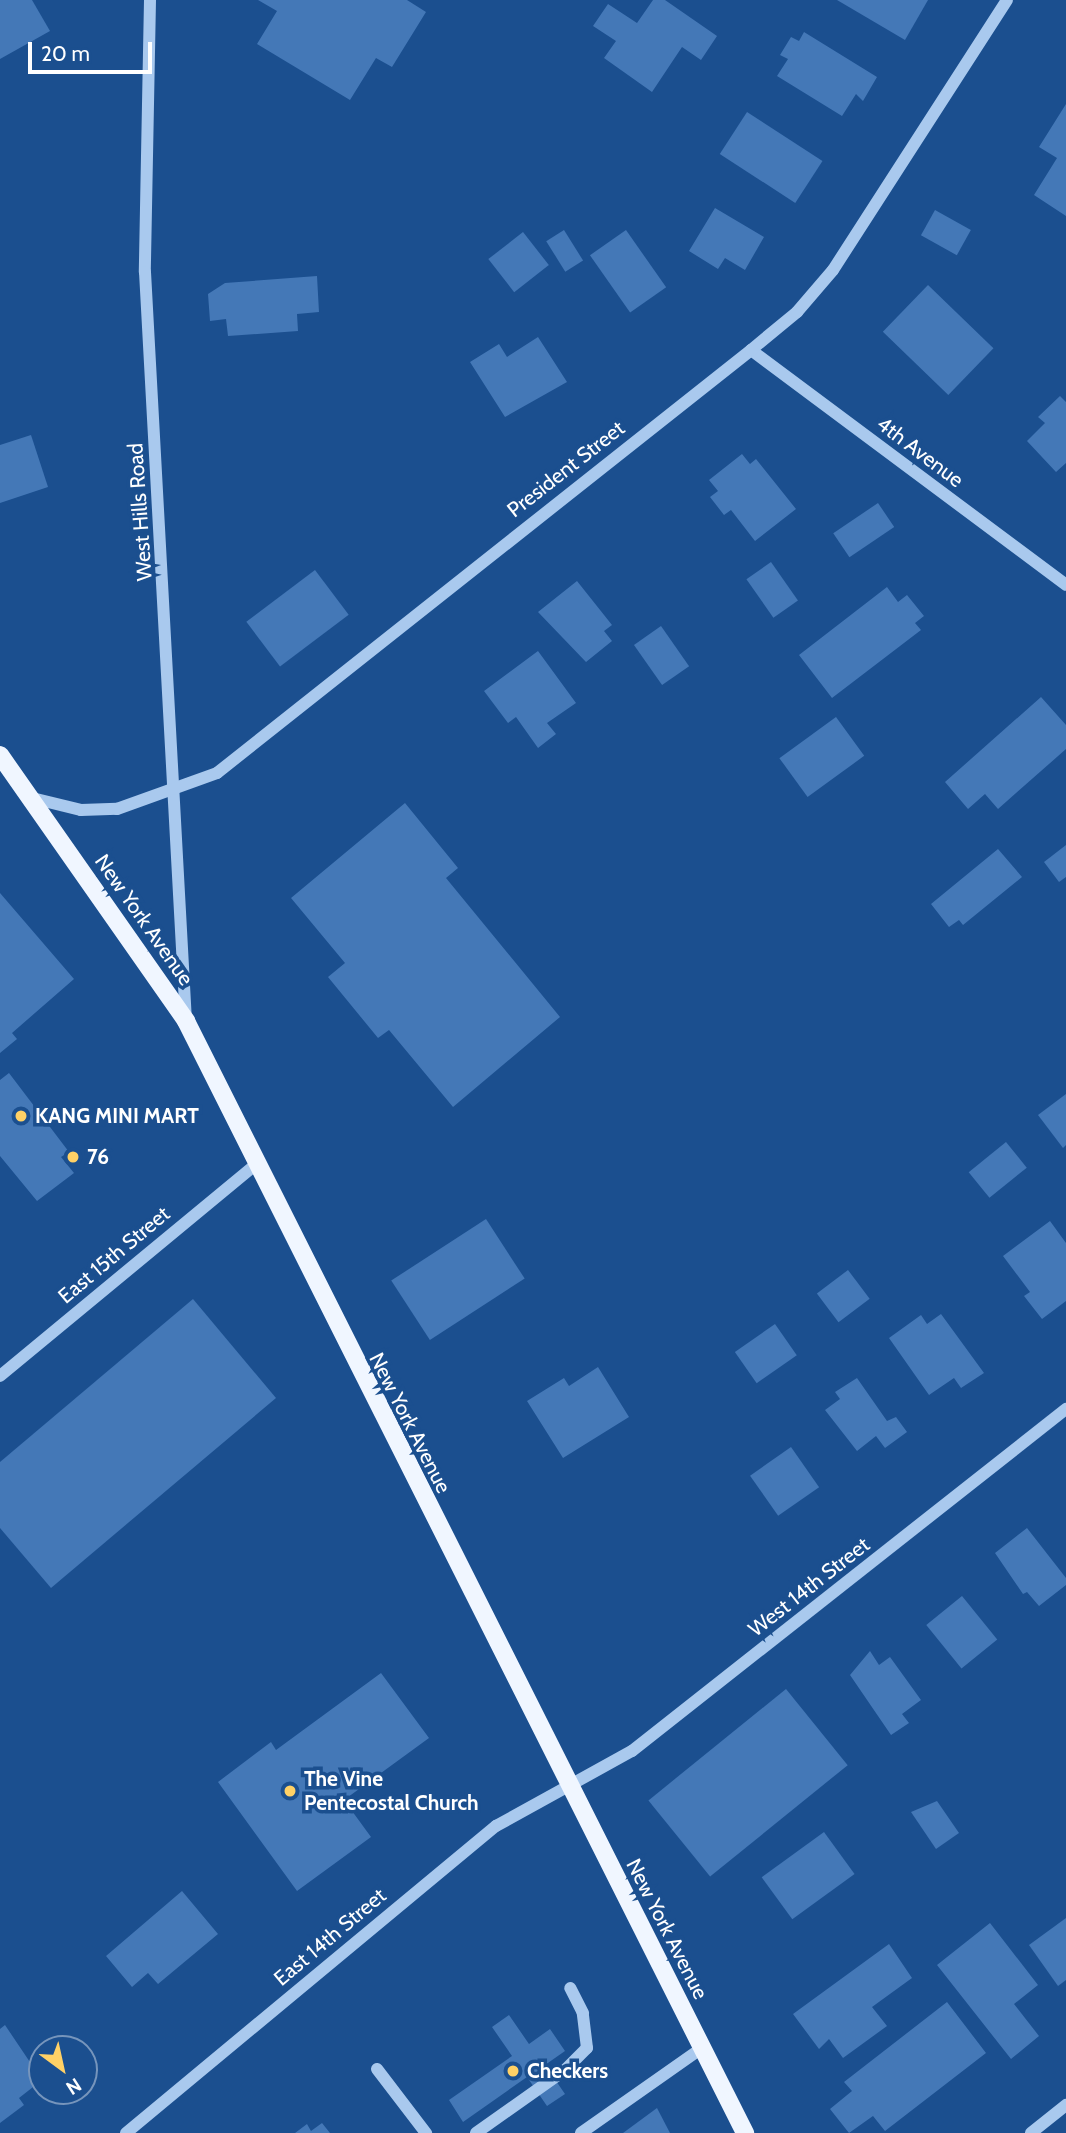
<!DOCTYPE html>
<html>
<head>
<meta charset="utf-8">
<style>
	body { margin:0 }
	#map { position:relative; width:1066px; height:2133px; overflow:hidden; background:#1b4f8f; font-family:Cabin,sans-serif }
	div>[style] { position:absolute }
	.building>* { inset:0; background:#4478b7; transform-origin:0 0 }
	.minor>* { height:12px; margin:-6px; padding:0 6px; transform-origin:6px; border-radius:6px; background:#a9c9ee }
	.major>* { height:18px; margin:-9px; padding:0 9px; transform-origin:9px; border-radius:9px; background:#f0f6ff }
	.dots>* { width:19px; height:19px; translate:-50% -50%; box-sizing:border-box; border:4px solid #1b4f8f; border-radius:50% }
	span { translate:-50% -50%; white-space:nowrap; text-align:center; line-height:1.15; -webkit-text-stroke:7px #1b4f8f; paint-order:stroke }
	.street-label { font-size:21px; color:#fff }
	.poi-label { font-size:21px; color:#fff; font-weight:700 }
	.left { translate:0 -50%; text-align:left }
	.north { position:absolute; left:28px; top:2035px; width:70px; height:70px; box-sizing:border-box; background:#1b4f8f; border:2px solid #7695bc; border-radius:50%; rotate:147deg; font-size:19px; font-weight:700; line-height:28px; text-align:center; color:#fff }
	.north::after { content:''; display:block; margin:auto; width:24px; height:32px; background:#ffd166; clip-path:polygon(50% 0,100% 100%,50% 72%,0 100%) }
	.scale { position:absolute; left:28px; top:42px; width:124px; height:32px; box-sizing:border-box; border:4px solid #fff; border-top:0; padding-left:9px; font-size:21px; line-height:24px; white-space:nowrap; color:#fff; -webkit-text-stroke:5px #1b4f8f; paint-order:stroke }
</style>
</head>
<body>
<div id="map">
	<div class="building">
		<div style="clip-path:polygon(0 0,32px 0,50px 31px,0 59px)"></div>
		<div style="clip-path:polygon(258px 0,407px 0,426px 12px,392px 67px,376px 58px,350px 100px,257px 44px,277px 11px)"></div>
		<div style="clip-path:polygon(653px 0,665px 0,717px 36px,701px 60px,682px 47px,652px 92px,604px 58px,616px 41px,593px 26px,608px 4px,637px 23px)"></div>
		<div style="clip-path:polygon(837px 0,928px 0,905px 40px)"></div>
		<div style="clip-path:polygon(804px 32px,877px 77px,863px 101px,856px 94px,842px 116px,777px 76px,788px 59px,780px 55px,791px 37px,799px 41px)"></div>
		<div style="clip-path:polygon(1066px 104px,1066px 216px,1034px 195px,1057px 158px,1039px 147px)"></div>
		<div style="left:747px;top:112px;width:90px;height:50px;rotate:33deg"></div>
		<div style="clip-path:polygon(715px 208px,764px 237px,745px 270px,725px 258px,718px 269px,689px 251px)"></div>
		<div style="left:935px;top:210px;width:41px;height:29px;rotate:29deg"></div>
		<div style="left:564px;top:230px;width:36px;height:21px;rotate:58deg"></div>
		<div style="left:626px;top:230px;width:70px;height:44px;rotate:55deg"></div>
		<div style="left:523px;top:232px;width:42px;height:44px;rotate:52deg"></div>
		<div style="clip-path:polygon(317px 276px,319px 312px,297px 314px,298px 331px,228px 336px,226px 319px,210px 321px,208px 294px,225px 283px)"></div>
		<div style="left:928px;top:285px;width:91px;height:65px;rotate:44deg"></div>
		<div style="clip-path:polygon(538px 337px,567px 382px,505px 417px,470px 362px,499px 344px,507px 357px)"></div>
		<div style="clip-path:polygon(1060px 396px,1066px 402px,1066px 463px,1056px 472px,1027px 441px,1045px 423px,1038px 417px)"></div>
		<div style="clip-path:polygon(31px 435px,48px 487px,0 503px,0 445px)"></div>
		<div style="clip-path:polygon(742px 454px,750px 464px,756px 459px,796px 509px,755px 541px,731px 510px,724px 515px,710px 497px,718px 491px,709px 480px)"></div>
		<div style="left:878px;top:503px;width:29px;height:54px;rotate:56deg"></div>
		<div style="left:771px;top:562px;width:47px;height:30px;rotate:55deg"></div>
		<div style="left:315px;top:570px;width:56px;height:86px;rotate:53deg"></div>
		<div style="clip-path:polygon(577px 581px,612px 625px,604px 631px,612px 641px,586px 662px,538px 612px)"></div>
		<div style="clip-path:polygon(887px 587px,898px 602px,907px 595px,924px 616px,915px 623px,921px 630px,832px 698px,799px 655px)"></div>
		<div style="left:661px;top:626px;width:49px;height:33px;rotate:55deg"></div>
		<div style="clip-path:polygon(538px 651px,576px 703px,547px 723px,556px 734px,538px 748px,516px 717px,508px 723px,484px 691px)"></div>
		<div style="clip-path:polygon(1041px 697px,1066px 725px,1066px 749px,998px 809px,985px 794px,968px 809px,945px 782px)"></div>
		<div style="left:836px;top:717px;width:48px;height:70px;rotate:54deg"></div>
		<div style="clip-path:polygon(405px 803px,458px 868px,446px 878px,560px 1017px,453px 1107px,389px 1030px,378px 1038px,328px 977px,345px 963px,291px 898px)"></div>
		<div style="clip-path:polygon(1066px 845px,1066px 877px,1059px 882px,1044px 862px)"></div>
		<div style="clip-path:polygon(998px 849px,1022px 877px,963px 925px,959px 920px,949px 927px,931px 904px)"></div>
		<div style="clip-path:polygon(0 893px,74px 979px,12px 1033px,17px 1039px,0 1053px)"></div>
		<div style="clip-path:polygon(9px 1073px,69px 1152px,61px 1157px,74px 1173px,37px 1201px,0 1156px,0 1080px)"></div>
		<div style="clip-path:polygon(1066px 1094px,1066px 1145px,1063px 1148px,1038px 1115px)"></div>
		<div style="left:1006px;top:1142px;width:33px;height:48px;rotate:51deg"></div>
		<div style="left:486px;top:1219px;width:71px;height:113px;rotate:57deg"></div>
		<div style="clip-path:polygon(1050px 1221px,1066px 1243px,1066px 1301px,1042px 1319px,1024px 1296px,1030px 1292px,1003px 1256px)"></div>
		<div style="left:848px;top:1270px;width:36px;height:39px;rotate:53deg"></div>
		<div style="clip-path:polygon(193px 1299px,276px 1398px,51px 1588px,0 1528px,0 1462px)"></div>
		<div style="clip-path:polygon(941px 1314px,984px 1373px,961px 1388px,954px 1378px,929px 1395px,889px 1338px,921px 1315px,927px 1324px)"></div>
		<div style="left:775px;top:1324px;width:38px;height:49px;rotate:55deg"></div>
		<div style="clip-path:polygon(598px 1367px,629px 1417px,563px 1458px,527px 1401px,564px 1378px,569px 1386px)"></div>
		<div style="clip-path:polygon(857px 1378px,887px 1421px,896px 1417px,907px 1432px,885px 1448px,876px 1436px,857px 1451px,825px 1410px,840px 1399px,835px 1392px)"></div>
		<div style="left:791px;top:1447px;width:49px;height:50px;rotate:55deg"></div>
		<div style="clip-path:polygon(1027px 1528px,1066px 1578px,1066px 1585px,1039px 1606px,1027px 1592px,1023px 1594px,995px 1553px)"></div>
		<div style="left:962px;top:1596px;width:56px;height:46px;rotate:51deg"></div>
		<div style="clip-path:polygon(870px 1651px,879px 1665px,890px 1657px,921px 1700px,902px 1714px,909px 1723px,891px 1735px,850px 1675px)"></div>
		<div style="clip-path:polygon(381px 1673px,429px 1738px,344px 1800px,371px 1837px,297px 1891px,218px 1782px,271px 1742px,276px 1750px)"></div>
		<div style="left:786px;top:1689px;width:98px;height:177px;rotate:51deg"></div>
		<div style="clip-path:polygon(937px 1801px,959px 1833px,936px 1849px,911px 1812px)"></div>
		<div style="left:824px;top:1832px;width:52px;height:77px;rotate:54deg"></div>
		<div style="clip-path:polygon(182px 1891px,218px 1934px,158px 1984px,148px 1973px,132px 1987px,106px 1956px)"></div>
		<div style="clip-path:polygon(1066px 1918px,1066px 1980px,1058px 1986px,1029px 1945px)"></div>
		<div style="clip-path:polygon(990px 1923px,1038px 1985px,1014px 2004px,1039px 2036px,1011px 2059px,937px 1965px)"></div>
		<div style="clip-path:polygon(889px 1944px,912px 1978px,872px 2007px,887px 2026px,843px 2058px,829px 2039px,819px 2049px,793px 2014px)"></div>
		<div style="clip-path:polygon(947px 2002px,986px 2053px,885px 2131px,873px 2116px,849px 2133px,830px 2109px,852px 2091px,844px 2082px)"></div>
		<div style="clip-path:polygon(509px 2015px,529px 2044px,550px 2029px,565px 2051px,545px 2065px,565px 2094px,547px 2106px,527px 2077px,463px 2122px,449px 2100px,512px 2056px,492px 2027px)"></div>
		<div style="clip-path:polygon(5px 2025px,42px 2080px,19px 2098px,24px 2105px,0 2123px,0 2029px)"></div>
		<div style="clip-path:polygon(657px 2108px,670px 2133px,623px 2133px)"></div>
		<div style="clip-path:polygon(322px 2123px,330px 2133px,295px 2133px,307px 2124px,311px 2131px)"></div>
	</div>
	<div class="minor">
		<div style="left:150px;top:0;width:272px;rotate:91.1deg"></div>
		<div style="left:145px;top:272px;width:750px;rotate:86.87deg"></div>
		<div style="left:751px;top:350px;width:393px;rotate:36.7deg"></div>
		<div style="left:32px;top:798px;width:50px;rotate:13.8deg"></div>
		<div style="left:81px;top:810px;width:36px;rotate:-2deg"></div>
		<div style="left:117px;top:809px;width:106px;rotate:-19.8deg"></div>
		<div style="left:217px;top:773px;width:681px;rotate:-38.38deg"></div>
		<div style="left:751px;top:350px;width:60px;rotate:-39.6deg"></div>
		<div style="left:797px;top:312px;width:55px;rotate:-49.4deg"></div>
		<div style="left:833px;top:270px;width:321px;rotate:-57.2deg"></div>
		<div style="left:0;top:1376px;width:331px;rotate:-39.6deg"></div>
		<div style="left:377px;top:2069px;width:81px;rotate:52.6deg"></div>
		<div style="left:126px;top:2133px;width:481px;rotate:-39.7deg"></div>
		<div style="left:496px;top:1826px;width:155px;rotate:-28.9deg"></div>
		<div style="left:632px;top:1751px;width:553px;rotate:-38.24deg"></div>
		<div style="left:476px;top:2133px;width:109px;rotate:-35.3deg"></div>
		<div style="left:565px;top:2070px;width:31px;rotate:-45deg"></div>
		<div style="left:587px;top:2048px;width:35px;rotate:-97deg"></div>
		<div style="left:583px;top:2013px;width:28px;rotate:-117deg"></div>
		<div style="left:581px;top:2133px;width:148px;rotate:-35.1deg"></div>
		<div style="left:1031px;top:2133px;width:45px;rotate:-38.7deg"></div>
	</div>
	<div class="major">
		<div style="left:0;top:755px;width:325px;rotate:55deg"></div>
		<div style="left:186px;top:1021px;width:1245px;rotate:63.31deg"></div>
	</div>
	<div class="dots">
		<div style="left:21px;top:1116px;background:#ffd166"></div>
		<div style="left:73px;top:1157px;background:#ffd166"></div>
		<div style="left:290px;top:1791px;background:#ffd166"></div>
		<div style="left:513px;top:2071px;background:#ffd166"></div>
	</div>
	<div class="street-label">
		<span style="left:920px;top:452px;rotate:37deg">4th Avenue</span>
		<span style="left:566px;top:469px;rotate:-38deg">President Street</span>
		<span style="left:140px;top:512px;rotate:-94deg">West Hills Road</span>
		<span style="left:144px;top:920px;rotate:55deg">New York Avenue</span>
		<span style="left:114px;top:1255px;rotate:-40deg">East 15th Street</span>
		<span style="left:410px;top:1423px;rotate:63deg">New York Avenue</span>
		<span style="left:809px;top:1587px;rotate:-38deg">West 14th Street</span>
		<span style="left:667px;top:1929px;rotate:63deg">New York Avenue</span>
		<span style="left:330px;top:1937px;rotate:-40deg">East 14th Street</span>
	</div>
	<div class="poi-label">
		<span class="left" style="left:35px;top:1116px">KANG MINI MART</span>
		<span class="left" style="left:87px;top:1157px">76</span>
		<span class="left" style="left:304px;top:1791px">The Vine<br>Pentecostal Church</span>
		<span class="left" style="left:527px;top:2071px">Checkers</span>
	</div>
	<div class="north">N</div>
	<div class="scale">20 m</div>
</div>
</body>
</html>
